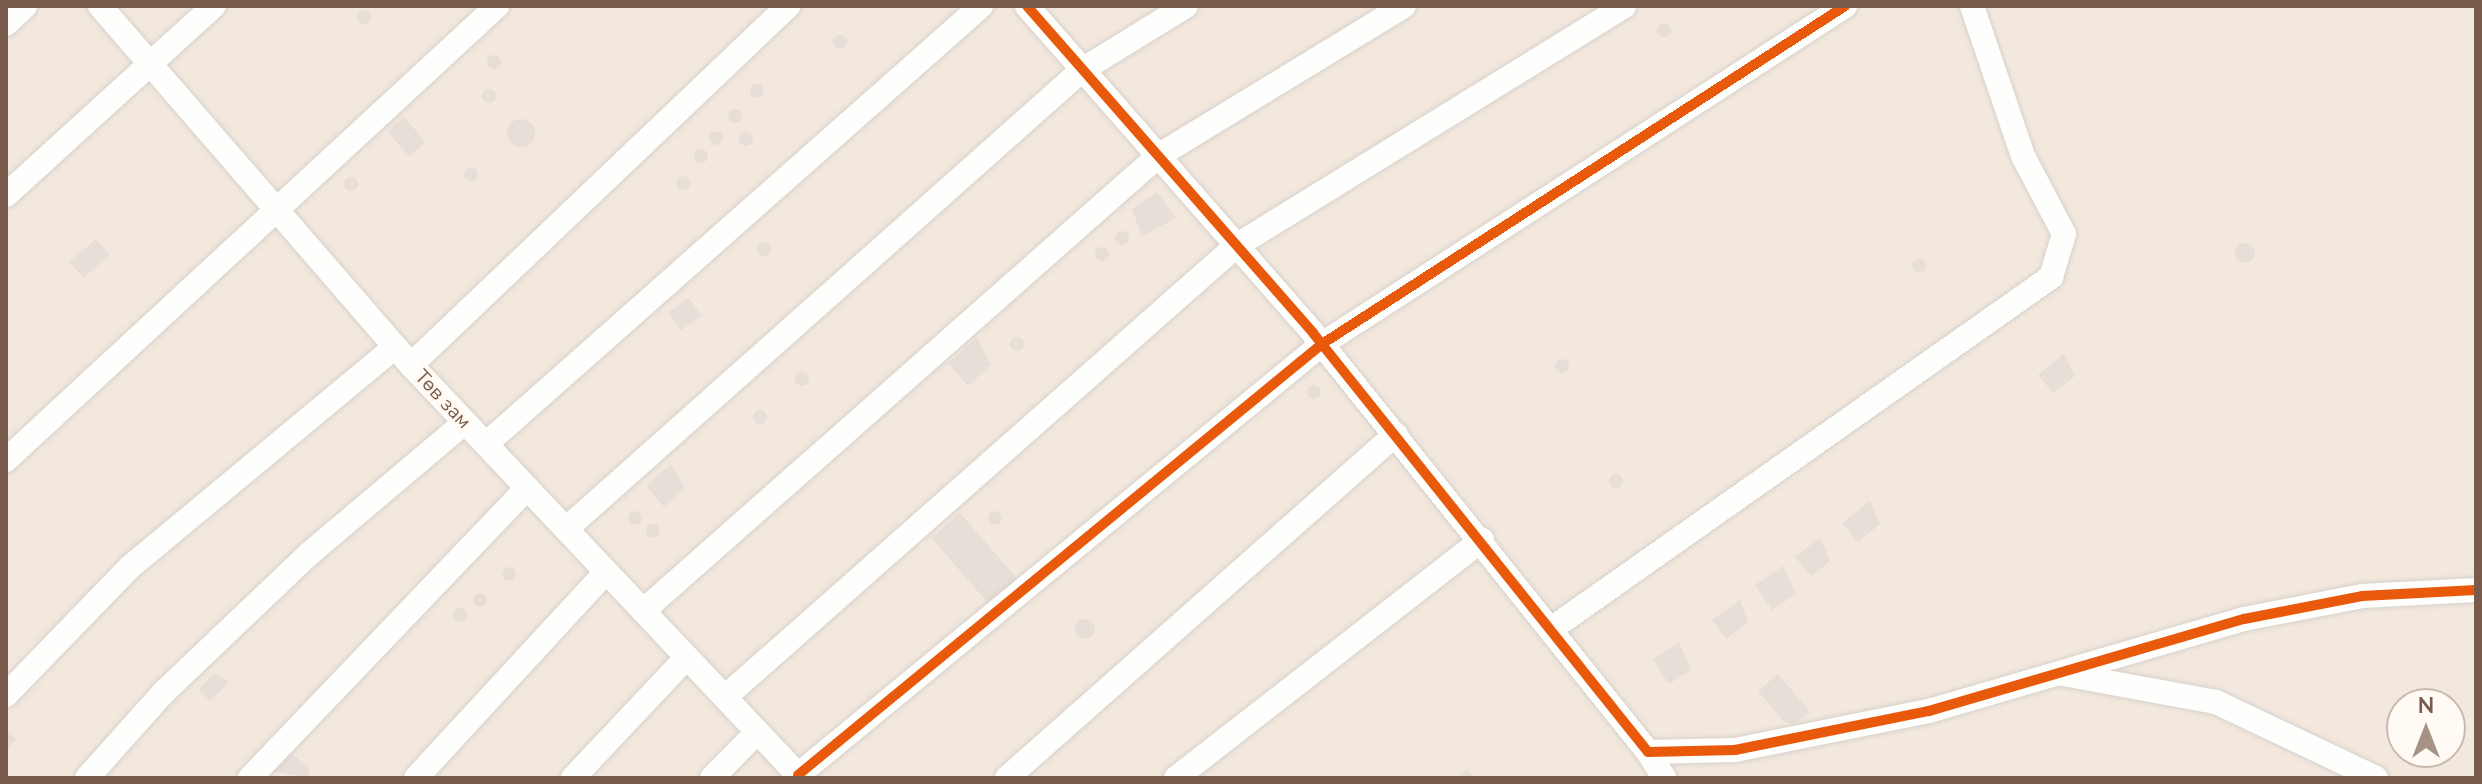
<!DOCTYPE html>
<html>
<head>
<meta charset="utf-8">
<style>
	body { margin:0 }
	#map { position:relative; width:2482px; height:784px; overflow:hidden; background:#f9f5f0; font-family:"Nunito Sans",sans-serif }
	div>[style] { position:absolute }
	.residential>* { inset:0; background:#f2e8de }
	.building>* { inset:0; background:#e6ded7; transform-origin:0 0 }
	.round { border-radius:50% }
	.roads { filter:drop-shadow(0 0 2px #d7d1cb) drop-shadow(0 0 2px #d7d1cb) }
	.minor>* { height:24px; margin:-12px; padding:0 12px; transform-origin:12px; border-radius:12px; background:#fefefd }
	.cycleway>* { height:10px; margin:-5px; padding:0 5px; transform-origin:5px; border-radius:5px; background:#e8590c }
	span { translate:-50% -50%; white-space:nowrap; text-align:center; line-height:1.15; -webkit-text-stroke:8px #fffaf3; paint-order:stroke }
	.street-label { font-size:20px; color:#7a5c4d }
	.frame { position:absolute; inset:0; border:8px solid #7a5c4d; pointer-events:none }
	.north { position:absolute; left:2386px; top:688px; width:80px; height:80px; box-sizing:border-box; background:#fffaf3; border:2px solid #cabbb1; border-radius:50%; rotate:0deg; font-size:22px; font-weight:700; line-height:32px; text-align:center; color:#7a5c4d }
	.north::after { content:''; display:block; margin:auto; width:28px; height:36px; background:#a69286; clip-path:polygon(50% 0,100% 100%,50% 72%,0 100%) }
</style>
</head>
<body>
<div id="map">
	<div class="residential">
		<div style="clip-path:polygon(evenodd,6px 6px,2476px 6px,2476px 778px,6px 778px,6px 6px,2402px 704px,2450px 704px,2450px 752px,2402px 752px,2402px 704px)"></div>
	</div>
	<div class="building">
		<div class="round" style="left:357px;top:10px;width:14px;height:14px"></div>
		<div class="round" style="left:1657px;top:23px;width:14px;height:14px"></div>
		<div class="round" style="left:833px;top:35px;width:14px;height:14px"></div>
		<div class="round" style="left:487px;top:55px;width:14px;height:14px"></div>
		<div class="round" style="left:750px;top:84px;width:14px;height:14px"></div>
		<div class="round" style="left:482px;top:89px;width:14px;height:14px"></div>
		<div class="round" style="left:728px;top:109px;width:14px;height:14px"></div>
		<div style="left:404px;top:117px;width:33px;height:22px;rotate:49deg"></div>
		<div class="round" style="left:507px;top:119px;width:28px;height:28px"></div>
		<div class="round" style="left:709px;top:131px;width:14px;height:14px"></div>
		<div class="round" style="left:739px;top:132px;width:14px;height:14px"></div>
		<div class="round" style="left:694px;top:149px;width:14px;height:14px"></div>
		<div class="round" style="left:464px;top:167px;width:14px;height:14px"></div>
		<div class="round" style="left:676px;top:176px;width:14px;height:14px"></div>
		<div class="round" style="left:344px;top:177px;width:14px;height:14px"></div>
		<div style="clip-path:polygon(1157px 192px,1176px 218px,1142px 236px,1132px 209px)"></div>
		<div class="round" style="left:1115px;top:231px;width:14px;height:14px"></div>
		<div style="left:96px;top:239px;width:21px;height:35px;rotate:49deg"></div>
		<div class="round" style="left:757px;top:242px;width:14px;height:14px"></div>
		<div class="round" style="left:2235px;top:243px;width:20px;height:20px"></div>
		<div class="round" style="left:1095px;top:247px;width:14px;height:14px"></div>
		<div class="round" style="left:1912px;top:259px;width:14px;height:14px"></div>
		<div style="left:689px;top:298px;width:22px;height:25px;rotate:56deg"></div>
		<div style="clip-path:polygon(977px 337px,991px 365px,968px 386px,948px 363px)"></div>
		<div class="round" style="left:1010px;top:337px;width:14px;height:14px"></div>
		<div style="clip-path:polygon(2064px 354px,2075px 376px,2053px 393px,2038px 375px)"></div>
		<div class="round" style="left:1555px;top:359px;width:14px;height:14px"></div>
		<div class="round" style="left:795px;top:372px;width:14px;height:14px"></div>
		<div class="round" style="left:1307px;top:385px;width:14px;height:14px"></div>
		<div class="round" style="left:753px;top:410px;width:14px;height:14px"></div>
		<div style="clip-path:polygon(671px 464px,685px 488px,664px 507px,646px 486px)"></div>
		<div class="round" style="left:1609px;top:474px;width:14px;height:14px"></div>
		<div style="clip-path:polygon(1870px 501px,1880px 524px,1858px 542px,1842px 523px)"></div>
		<div class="round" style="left:628px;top:511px;width:14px;height:14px"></div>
		<div class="round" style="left:988px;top:511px;width:14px;height:14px"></div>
		<div style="left:960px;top:513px;width:89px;height:38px;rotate:49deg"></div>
		<div class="round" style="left:646px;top:524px;width:14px;height:14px"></div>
		<div style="clip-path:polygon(1820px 537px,1830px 561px,1811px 576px,1795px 557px)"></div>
		<div style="clip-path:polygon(1783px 566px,1796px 594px,1772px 610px,1755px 585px)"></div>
		<div class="round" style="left:502px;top:567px;width:14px;height:14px"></div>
		<div class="round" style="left:473px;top:593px;width:14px;height:14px"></div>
		<div style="clip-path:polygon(1740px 600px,1748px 622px,1726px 639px,1712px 620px)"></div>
		<div class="round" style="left:453px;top:608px;width:14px;height:14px"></div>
		<div class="round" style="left:1075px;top:619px;width:20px;height:20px"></div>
		<div style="clip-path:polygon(1679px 642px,1691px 670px,1669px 684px,1653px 660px)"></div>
		<div style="clip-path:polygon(214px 673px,229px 682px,210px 701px,198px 689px)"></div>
		<div style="clip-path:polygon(1778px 674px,1810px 712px,1795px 724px,1784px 722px,1758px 691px)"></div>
		<div style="clip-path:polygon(6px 729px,16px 739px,6px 750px)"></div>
		<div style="clip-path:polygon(289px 751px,309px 768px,309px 778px,271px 771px)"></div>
		<div style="clip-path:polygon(1467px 769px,1474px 778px,1456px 778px)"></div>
	</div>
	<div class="roads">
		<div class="minor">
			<div style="left:100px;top:6px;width:475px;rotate:49.1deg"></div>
			<div style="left:411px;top:365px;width:568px;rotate:46.64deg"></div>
			<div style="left:1027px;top:6px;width:434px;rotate:48.8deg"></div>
			<div style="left:1313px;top:333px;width:536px;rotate:51.36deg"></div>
			<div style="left:1648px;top:752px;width:87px;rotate:-1.3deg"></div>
			<div style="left:1735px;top:750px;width:198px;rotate:-11.4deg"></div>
			<div style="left:1929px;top:711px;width:328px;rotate:-16.3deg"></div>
			<div style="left:2244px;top:619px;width:120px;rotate:-11deg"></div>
			<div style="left:2362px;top:596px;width:114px;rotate:-3deg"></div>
			<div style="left:6px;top:24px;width:26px;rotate:-43deg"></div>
			<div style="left:6px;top:195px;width:281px;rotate:-42.3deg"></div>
			<div style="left:411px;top:365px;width:521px;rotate:-43.6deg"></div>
			<div style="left:486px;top:444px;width:661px;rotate:-41.5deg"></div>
			<div style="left:6px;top:460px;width:669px;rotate:-42.76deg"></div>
			<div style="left:566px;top:529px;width:691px;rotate:-41.65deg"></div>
			<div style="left:1082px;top:70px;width:122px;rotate:-31.6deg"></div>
			<div style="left:643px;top:611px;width:687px;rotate:-41.46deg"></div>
			<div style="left:1158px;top:156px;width:288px;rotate:-31.4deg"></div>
			<div style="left:1554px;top:627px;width:608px;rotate:-35.15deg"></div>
			<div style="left:2051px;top:277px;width:45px;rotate:-73.2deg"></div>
			<div style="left:2064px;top:234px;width:88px;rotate:-117.7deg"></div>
			<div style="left:2023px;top:156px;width:158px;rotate:-108.8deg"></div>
			<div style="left:2063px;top:674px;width:156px;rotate:10.4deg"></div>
			<div style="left:2216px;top:702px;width:177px;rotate:25.4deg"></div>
			<div style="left:6px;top:695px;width:178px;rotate:-45.9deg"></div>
			<div style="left:130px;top:567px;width:344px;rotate:-39.7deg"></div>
			<div style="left:725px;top:697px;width:682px;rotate:-41.43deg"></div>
			<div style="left:1236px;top:246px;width:456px;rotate:-31.7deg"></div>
			<div style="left:1648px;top:752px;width:31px;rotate:58deg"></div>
			<div style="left:798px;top:775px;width:678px;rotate:-39.44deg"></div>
			<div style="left:1322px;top:344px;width:623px;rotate:-32.87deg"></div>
			<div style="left:87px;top:778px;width:115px;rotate:-48.2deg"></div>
			<div style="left:164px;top:692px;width:200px;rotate:-43.6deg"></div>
			<div style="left:309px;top:554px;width:204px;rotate:-40.2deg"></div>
			<div style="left:250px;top:778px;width:401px;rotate:-46.3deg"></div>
			<div style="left:416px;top:778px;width:280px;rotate:-47.3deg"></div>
			<div style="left:573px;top:778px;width:166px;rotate:-46.7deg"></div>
			<div style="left:712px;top:778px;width:64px;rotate:-45.6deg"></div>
			<div style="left:1007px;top:778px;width:519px;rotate:-41.49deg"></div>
			<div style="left:1176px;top:778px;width:388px;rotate:-37.9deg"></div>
		</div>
	</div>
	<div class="cycleway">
		<div style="left:1027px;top:6px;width:434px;rotate:48.8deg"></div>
		<div style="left:1313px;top:333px;width:536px;rotate:51.36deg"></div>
		<div style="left:1648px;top:752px;width:87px;rotate:-1.3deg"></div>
		<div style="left:1735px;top:750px;width:198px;rotate:-11.4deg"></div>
		<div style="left:1929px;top:711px;width:328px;rotate:-16.3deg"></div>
		<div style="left:2244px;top:619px;width:120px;rotate:-11deg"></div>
		<div style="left:2362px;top:596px;width:114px;rotate:-3deg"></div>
		<div style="left:798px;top:775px;width:678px;rotate:-39.44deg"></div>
		<div style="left:1322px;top:344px;width:623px;rotate:-32.87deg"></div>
	</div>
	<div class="street-label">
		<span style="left:443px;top:399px;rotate:47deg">Төв зам</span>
	</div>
	<div class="frame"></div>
	<div class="north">N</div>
</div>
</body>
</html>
